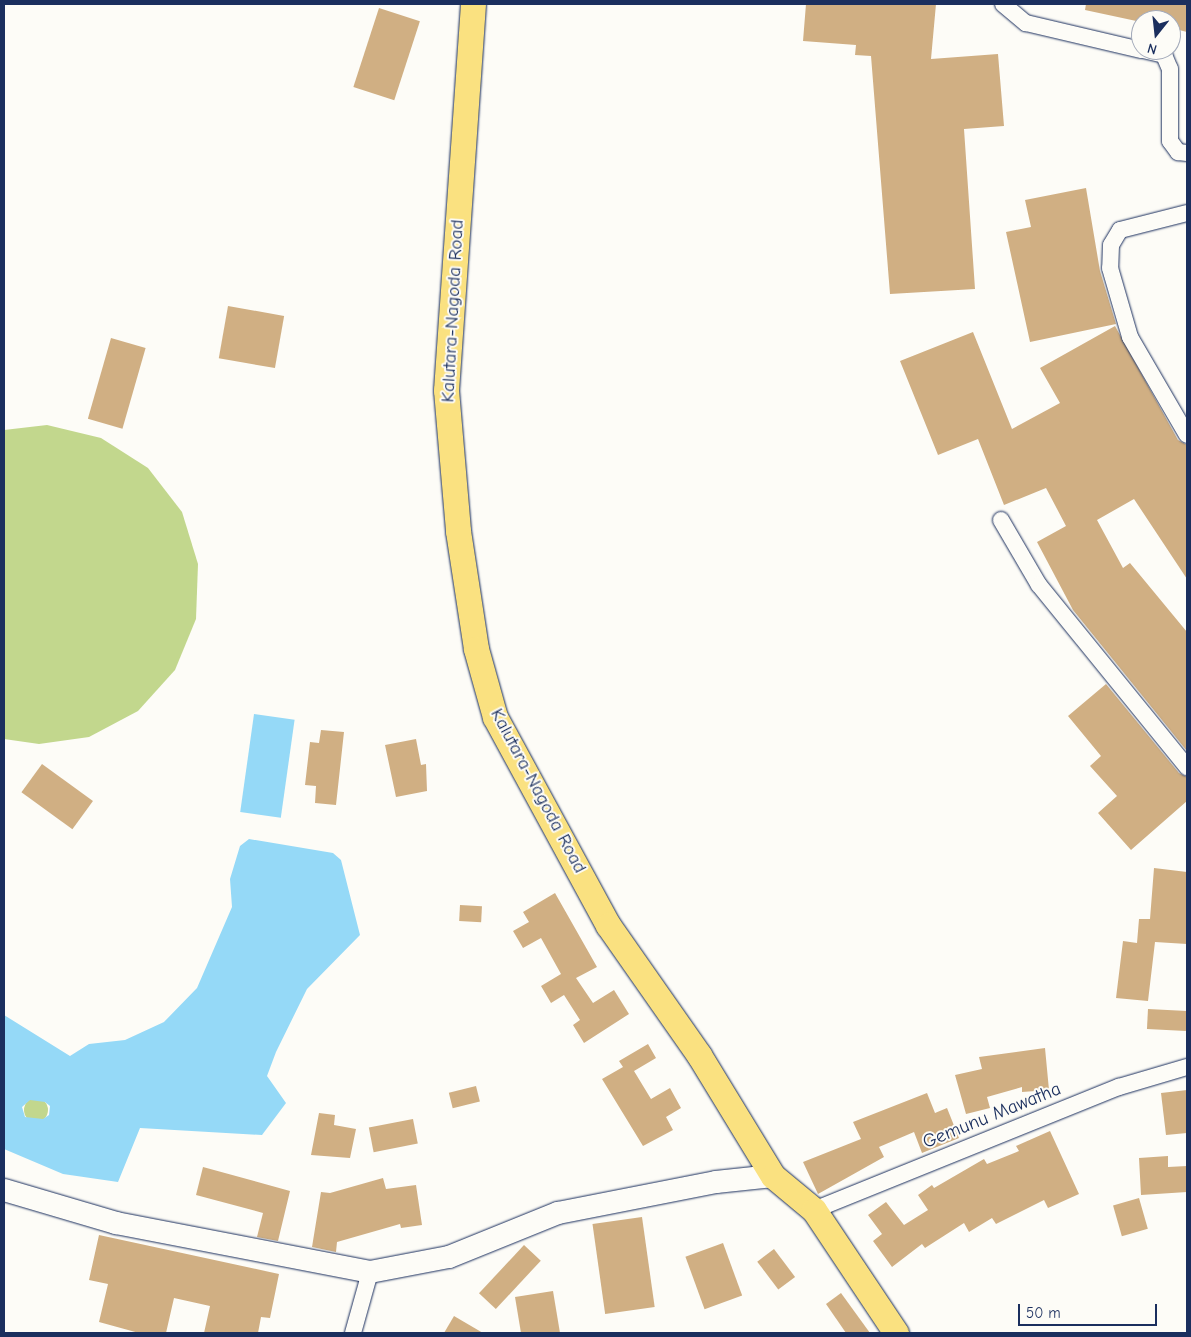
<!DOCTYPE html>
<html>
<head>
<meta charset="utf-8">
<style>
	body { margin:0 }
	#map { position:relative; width:1191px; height:1337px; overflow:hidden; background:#fdfcf7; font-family:"Comic Neue",sans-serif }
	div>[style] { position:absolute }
	.green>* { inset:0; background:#c2d78d }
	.round { border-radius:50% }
	.water>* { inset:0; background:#95d9f7; transform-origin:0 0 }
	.building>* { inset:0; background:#d0af83; transform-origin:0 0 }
	.roads { filter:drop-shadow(0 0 1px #1b2f5e) drop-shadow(0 0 1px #1b2f5e) }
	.street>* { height:16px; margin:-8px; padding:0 8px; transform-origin:8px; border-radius:8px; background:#fdfcf7 }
	.secondary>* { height:22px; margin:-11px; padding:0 11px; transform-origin:11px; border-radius:11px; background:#fdfcf7 }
	.primary>* { height:25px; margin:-12.5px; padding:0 12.5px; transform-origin:12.5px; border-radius:12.5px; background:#fae180 }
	span { translate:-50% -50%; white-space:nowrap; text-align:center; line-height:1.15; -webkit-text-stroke:4px #fdfcf7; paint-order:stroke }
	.street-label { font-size:19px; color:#1b2f5e }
	.frame { position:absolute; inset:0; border:5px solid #1b2f5e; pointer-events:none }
	.north { position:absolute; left:1131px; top:10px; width:50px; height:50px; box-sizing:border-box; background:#fdfcf7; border:1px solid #a3aaba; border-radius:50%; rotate:196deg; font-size:14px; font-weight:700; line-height:20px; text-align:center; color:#1b2f5e }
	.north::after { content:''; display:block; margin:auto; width:18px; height:22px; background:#1b2f5e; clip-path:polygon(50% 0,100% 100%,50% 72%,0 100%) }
	.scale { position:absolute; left:1018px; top:1304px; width:139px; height:22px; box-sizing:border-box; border:2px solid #1b2f5e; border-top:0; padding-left:6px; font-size:15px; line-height:18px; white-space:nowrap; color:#1b2f5e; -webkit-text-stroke:4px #fdfcf7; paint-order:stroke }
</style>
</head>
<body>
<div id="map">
	<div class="green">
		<div style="clip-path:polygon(47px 425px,101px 438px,148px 468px,182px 512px,198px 564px,196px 619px,175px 670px,138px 711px,89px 737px,39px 744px,4px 739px,4px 430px)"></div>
		<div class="round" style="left:24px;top:1098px;width:24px;height:24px"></div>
	</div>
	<div class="water">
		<div style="left:254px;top:714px;width:41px;height:99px;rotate:8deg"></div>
		<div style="clip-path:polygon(evenodd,249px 839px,333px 853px,341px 860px,360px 935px,307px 989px,276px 1052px,267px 1076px,286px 1103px,262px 1135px,140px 1128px,118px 1182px,63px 1174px,4px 1149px,4px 1015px,70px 1056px,89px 1044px,125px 1040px,164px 1022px,197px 988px,232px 907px,230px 879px,240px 846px,249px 839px,30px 1100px,45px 1102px,50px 1106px,49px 1115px,43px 1119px,25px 1117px,22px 1107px,30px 1100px)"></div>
	</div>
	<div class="building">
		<div style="clip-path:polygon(806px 4px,936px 4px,931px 59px,998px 54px,1004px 126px,964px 129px,975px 289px,890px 294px,871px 56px,855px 55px,856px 45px,803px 41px)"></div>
		<div style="clip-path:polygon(1086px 4px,1187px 4px,1187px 32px,1171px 28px,1171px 20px,1141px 22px,1085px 10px)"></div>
		<div style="left:379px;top:8px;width:43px;height:83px;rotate:18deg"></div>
		<div style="clip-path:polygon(1086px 188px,1100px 271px,1116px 324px,1030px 342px,1006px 232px,1031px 227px,1025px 200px)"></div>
		<div style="left:228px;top:306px;width:57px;height:53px;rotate:10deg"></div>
		<div style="clip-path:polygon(1115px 326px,1178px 440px,1187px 445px,1187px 579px,1134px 499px,1097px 520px,1123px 568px,1130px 563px,1187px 632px,1187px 751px,1073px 610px,1037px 542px,1066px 526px,1046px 488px,1004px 505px,978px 439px,938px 455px,900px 361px,973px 332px,1012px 429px,1060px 403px,1040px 368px)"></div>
		<div style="left:111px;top:338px;width:36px;height:84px;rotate:16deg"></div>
		<div style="clip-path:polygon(1106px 684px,1179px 773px,1187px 777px,1187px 801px,1131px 850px,1098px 813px,1117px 796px,1090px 766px,1101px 756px,1068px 716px)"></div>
		<div style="clip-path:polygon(321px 730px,344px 732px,336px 805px,315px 803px,316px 786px,305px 785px,310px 742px,319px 743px)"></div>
		<div style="clip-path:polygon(416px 739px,421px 765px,426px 764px,427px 791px,396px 797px,385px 745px)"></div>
		<div style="left:42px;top:764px;width:63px;height:35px;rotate:36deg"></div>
		<div style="clip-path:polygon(1154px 868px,1187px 872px,1187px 944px,1155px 942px,1148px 1001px,1116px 998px,1123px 941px,1137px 943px,1139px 919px,1150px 919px)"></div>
		<div style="clip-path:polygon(555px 893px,597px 967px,576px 978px,593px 1003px,614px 990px,629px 1014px,584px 1043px,573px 1025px,580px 1020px,564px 995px,551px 1003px,541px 986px,561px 974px,541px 938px,523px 948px,513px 931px,529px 922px,523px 912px)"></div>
		<div style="left:460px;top:905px;width:22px;height:16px;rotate:3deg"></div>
		<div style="left:1148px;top:1009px;width:39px;height:20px;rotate:3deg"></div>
		<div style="clip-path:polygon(648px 1044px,656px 1058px,634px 1071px,651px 1099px,670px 1088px,681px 1108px,666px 1117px,673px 1130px,643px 1146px,602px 1079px,623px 1067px,619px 1061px)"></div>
		<div style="clip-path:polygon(1045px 1048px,1049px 1090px,1022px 1092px,1022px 1087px,987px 1097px,990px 1108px,966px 1114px,955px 1075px,982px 1069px,979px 1057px)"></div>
		<div style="left:476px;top:1086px;width:16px;height:28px;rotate:76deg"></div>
		<div style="clip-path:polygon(1187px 1090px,1187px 1133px,1166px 1135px,1161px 1093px)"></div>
		<div style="clip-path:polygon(927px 1093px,935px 1113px,947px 1108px,959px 1138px,922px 1153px,914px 1132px,879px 1147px,884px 1157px,818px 1194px,803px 1162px,861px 1139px,853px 1122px)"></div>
		<div style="clip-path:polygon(319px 1113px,335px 1115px,334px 1125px,356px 1129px,350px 1158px,311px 1155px)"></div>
		<div style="left:413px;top:1119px;width:25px;height:45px;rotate:79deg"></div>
		<div style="clip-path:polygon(1050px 1131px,1079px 1194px,1048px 1208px,1044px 1200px,996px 1224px,992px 1218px,969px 1232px,964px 1223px,925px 1248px,922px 1244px,892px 1267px,873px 1241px,882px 1234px,868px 1215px,886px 1202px,904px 1225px,928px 1210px,918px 1195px,932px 1185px,934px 1188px,984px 1159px,987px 1164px,1019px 1151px,1016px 1146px)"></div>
		<div style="clip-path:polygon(1168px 1156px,1168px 1167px,1187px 1166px,1187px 1192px,1141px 1195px,1139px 1158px)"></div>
		<div style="clip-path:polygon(203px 1167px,290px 1191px,278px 1241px,257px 1237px,263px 1213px,196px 1195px)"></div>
		<div style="clip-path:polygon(383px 1178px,386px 1189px,416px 1185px,422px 1225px,401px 1228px,400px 1224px,337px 1242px,336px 1252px,312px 1247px,321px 1192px,330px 1193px)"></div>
		<div style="left:1139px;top:1198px;width:32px;height:27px;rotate:74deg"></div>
		<div style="left:642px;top:1217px;width:91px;height:50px;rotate:82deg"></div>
		<div style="clip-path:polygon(99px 1235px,279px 1274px,270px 1318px,261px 1317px,258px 1333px,204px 1333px,210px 1306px,174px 1298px,166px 1333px,139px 1333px,99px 1322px,108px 1284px,89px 1280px)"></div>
		<div style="left:723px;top:1243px;width:56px;height:40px;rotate:70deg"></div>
		<div style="left:524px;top:1245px;width:23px;height:66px;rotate:43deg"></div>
		<div style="left:774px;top:1249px;width:35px;height:21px;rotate:53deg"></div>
		<div style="clip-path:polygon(553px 1291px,560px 1333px,521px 1333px,515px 1297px)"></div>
		<div style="clip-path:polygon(841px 1293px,870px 1333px,846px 1333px,826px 1304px)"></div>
		<div style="clip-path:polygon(454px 1316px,483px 1333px,444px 1333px)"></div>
	</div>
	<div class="roads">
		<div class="street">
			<div style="left:1003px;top:4px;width:30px;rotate:40deg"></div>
			<div style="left:1026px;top:23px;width:118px;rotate:13.2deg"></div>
			<div style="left:1143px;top:50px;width:22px;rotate:13deg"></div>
			<div style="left:1164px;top:55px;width:15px;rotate:67deg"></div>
			<div style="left:1170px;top:69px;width:72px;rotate:90deg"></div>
			<div style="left:1170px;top:141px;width:14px;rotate:54deg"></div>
			<div style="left:1178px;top:152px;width:9px;rotate:6deg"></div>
			<div style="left:1187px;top:213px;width:69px;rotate:165.8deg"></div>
			<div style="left:1120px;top:230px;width:17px;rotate:121deg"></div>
			<div style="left:1111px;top:245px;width:23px;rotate:92deg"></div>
			<div style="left:1110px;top:268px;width:72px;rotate:73.8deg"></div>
			<div style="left:1130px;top:337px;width:113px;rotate:59.8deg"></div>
			<div style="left:1001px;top:520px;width:75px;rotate:59.7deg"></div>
			<div style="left:1039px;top:585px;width:235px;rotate:50.9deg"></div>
			<div style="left:814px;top:1210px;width:329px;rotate:-22deg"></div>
			<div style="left:1119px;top:1087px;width:71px;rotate:-16.4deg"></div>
			<div style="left:353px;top:1333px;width:63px;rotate:-74.4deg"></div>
		</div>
		<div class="secondary">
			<div style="left:4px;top:1190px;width:117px;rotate:16.4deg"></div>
			<div style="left:116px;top:1223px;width:259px;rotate:10.9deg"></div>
			<div style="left:370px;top:1272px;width:80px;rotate:-10.8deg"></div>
			<div style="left:449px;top:1257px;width:118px;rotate:-22deg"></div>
			<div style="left:558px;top:1213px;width:161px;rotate:-11.1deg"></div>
			<div style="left:716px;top:1182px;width:57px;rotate:-6deg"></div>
		</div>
		<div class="primary">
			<div style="left:473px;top:4px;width:387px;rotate:94deg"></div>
			<div style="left:446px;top:390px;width:142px;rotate:85.1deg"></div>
			<div style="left:458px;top:531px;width:119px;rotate:81.3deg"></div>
			<div style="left:476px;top:649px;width:71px;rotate:74.4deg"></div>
			<div style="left:495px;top:717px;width:237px;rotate:61.5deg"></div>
			<div style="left:608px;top:925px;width:159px;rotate:55deg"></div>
			<div style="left:699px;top:1055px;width:142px;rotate:58.6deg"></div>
			<div style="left:773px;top:1176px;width:53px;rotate:39.7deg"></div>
			<div style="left:814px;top:1210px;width:148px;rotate:56.3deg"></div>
		</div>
	</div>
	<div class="street-label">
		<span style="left:453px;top:311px;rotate:-87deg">Kalutara-Nagoda Road</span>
		<span style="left:538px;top:791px;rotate:62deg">Kalutara-Nagoda Road</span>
		<span style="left:992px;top:1116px;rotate:-22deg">Gemunu Mawatha</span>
	</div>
	<div class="frame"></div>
	<div class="north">N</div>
	<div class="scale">50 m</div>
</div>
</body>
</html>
